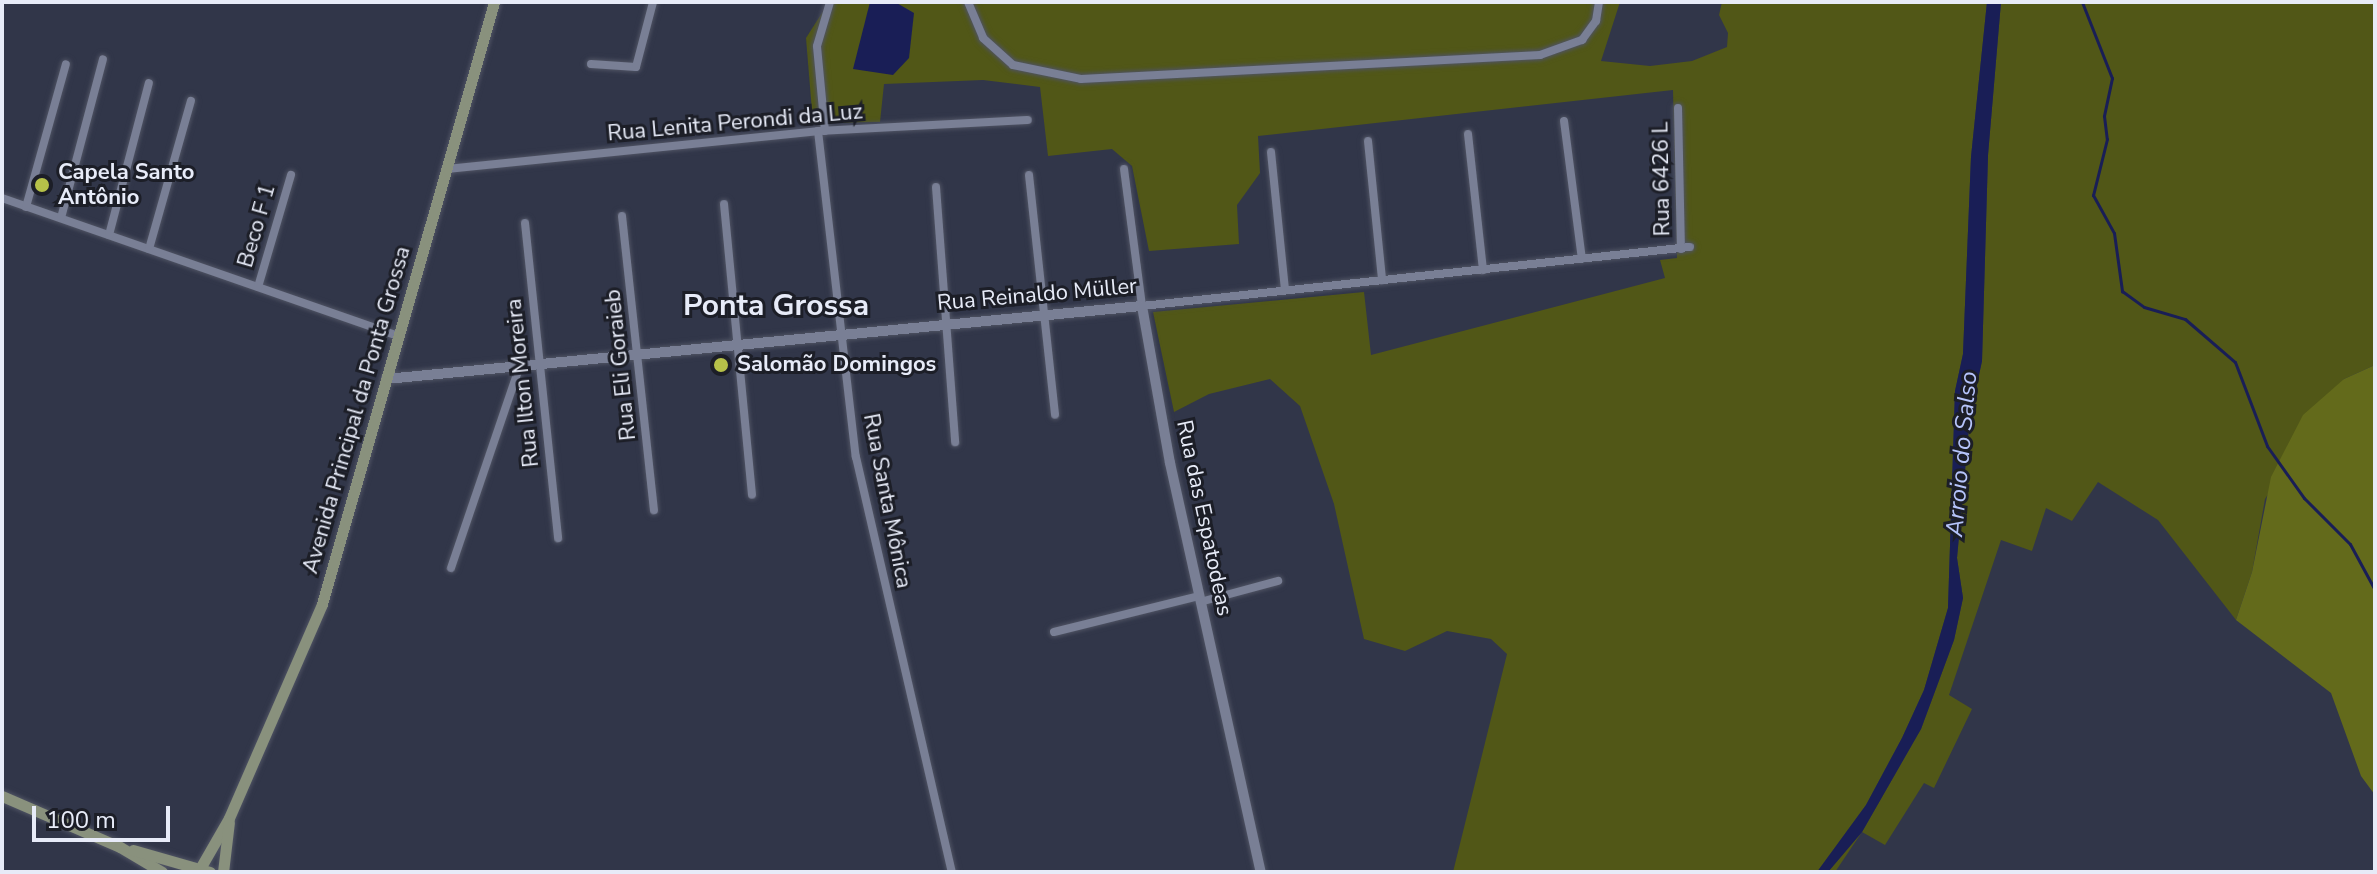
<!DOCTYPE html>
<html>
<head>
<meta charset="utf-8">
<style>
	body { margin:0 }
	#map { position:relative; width:2377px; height:874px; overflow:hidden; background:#313649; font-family:"Nunito Sans",sans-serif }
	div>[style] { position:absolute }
	.green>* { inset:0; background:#515717 }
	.forest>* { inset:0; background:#636a1b }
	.water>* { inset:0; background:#191e56 }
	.stream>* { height:3px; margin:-1.5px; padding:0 1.5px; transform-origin:1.5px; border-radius:1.5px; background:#191e56 }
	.roads { filter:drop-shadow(0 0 2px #4f5363) drop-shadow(0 0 2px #4f5363) }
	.minor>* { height:8px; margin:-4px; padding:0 4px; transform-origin:4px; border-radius:4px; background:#797f95 }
	.tertiary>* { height:10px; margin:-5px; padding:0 5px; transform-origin:5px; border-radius:5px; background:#797f95 }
	.secondary>* { height:11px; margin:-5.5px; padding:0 5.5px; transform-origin:5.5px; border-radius:5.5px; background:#89917d }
	.dots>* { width:22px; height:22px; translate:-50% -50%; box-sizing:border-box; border:4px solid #1c1e27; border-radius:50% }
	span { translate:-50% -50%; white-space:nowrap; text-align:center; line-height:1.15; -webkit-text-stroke:6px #1c1e27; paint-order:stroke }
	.street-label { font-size:22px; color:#e7ebf8 }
	.poi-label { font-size:22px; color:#e7ebf8; font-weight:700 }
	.left { translate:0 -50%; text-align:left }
	.water-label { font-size:24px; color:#b6c4fb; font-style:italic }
	.district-label { font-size:30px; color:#e7ebf8; font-weight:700 }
	.frame { position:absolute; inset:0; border:4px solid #e7ebf8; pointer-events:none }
	.scale { position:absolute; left:32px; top:806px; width:138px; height:36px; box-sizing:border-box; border:4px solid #e7ebf8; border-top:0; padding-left:10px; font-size:24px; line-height:28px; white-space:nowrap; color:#e7ebf8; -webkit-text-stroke:6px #1c1e27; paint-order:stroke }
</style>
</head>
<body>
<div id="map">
	<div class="green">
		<div style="clip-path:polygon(829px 2px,1620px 2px,1601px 61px,1650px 66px,1692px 61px,1727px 47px,1728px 33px,1719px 15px,1722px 2px,1987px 2px,1971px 157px,1963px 354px,1955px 391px,1948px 608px,1924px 690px,1902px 738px,1866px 805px,1817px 872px,1453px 872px,1507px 654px,1491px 639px,1447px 631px,1405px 651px,1364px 639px,1334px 504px,1300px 406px,1270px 379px,1209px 394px,1174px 412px,1153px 312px,1364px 292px,1371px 355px,1665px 278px,1660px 260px,1677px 258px,1673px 90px,1258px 136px,1260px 173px,1237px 205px,1239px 244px,1149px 251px,1132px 166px,1112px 149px,1048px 156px,1040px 87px,983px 80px,884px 84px,880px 122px,813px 123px,806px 38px)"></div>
		<div style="clip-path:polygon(2001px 2px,2375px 2px,2375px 365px,2344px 379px,2265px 499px,2252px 572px,2236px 620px,2158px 520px,2098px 482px,2072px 521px,2046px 508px,2032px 551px,2001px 540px,1949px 695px,1972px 709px,1934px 788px,1924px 783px,1885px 845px,1862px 832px,1835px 872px,1828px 872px,1862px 832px,1921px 729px,1954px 640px,1963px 598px,1957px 558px,1970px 416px,1982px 361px,1988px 155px)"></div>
	</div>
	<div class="forest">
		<div style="clip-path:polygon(2375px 365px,2375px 795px,2361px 776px,2331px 693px,2236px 620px,2252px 572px,2271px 477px,2303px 415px,2344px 379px)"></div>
	</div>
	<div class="water">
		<div style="clip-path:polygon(870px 2px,895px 2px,914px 13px,909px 58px,893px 75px,853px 69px)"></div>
		<div style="clip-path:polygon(1987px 2px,2001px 2px,1988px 155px,1982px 361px,1970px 416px,1957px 558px,1963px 598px,1954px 640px,1921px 729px,1862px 832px,1828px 872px,1817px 872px,1866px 805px,1902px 738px,1924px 690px,1948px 608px,1955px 391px,1963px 354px,1971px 157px)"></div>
	</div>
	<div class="stream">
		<div style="left:2082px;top:2px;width:82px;rotate:68.5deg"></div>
		<div style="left:2112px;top:78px;width:39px;rotate:102deg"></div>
		<div style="left:2104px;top:116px;width:23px;rotate:83deg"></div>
		<div style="left:2107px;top:139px;width:58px;rotate:104deg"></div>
		<div style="left:2093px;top:195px;width:43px;rotate:61.1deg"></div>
		<div style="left:2114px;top:233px;width:59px;rotate:82.1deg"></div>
		<div style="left:2122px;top:291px;width:27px;rotate:36deg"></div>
		<div style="left:2144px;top:307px;width:43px;rotate:16.3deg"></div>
		<div style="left:2185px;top:319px;width:66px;rotate:40.7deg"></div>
		<div style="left:2235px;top:362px;width:90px;rotate:69.1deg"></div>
		<div style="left:2267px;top:446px;width:64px;rotate:54.6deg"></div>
		<div style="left:2304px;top:498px;width:65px;rotate:45deg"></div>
		<div style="left:2350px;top:544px;width:52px;rotate:61.5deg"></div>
	</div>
	<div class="roads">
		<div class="minor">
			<div style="left:968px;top:2px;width:39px;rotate:67deg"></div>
			<div style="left:983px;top:38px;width:40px;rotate:42deg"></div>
			<div style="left:1013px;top:65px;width:69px;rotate:11.6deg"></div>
			<div style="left:1081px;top:79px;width:460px;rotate:-3deg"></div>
			<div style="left:1540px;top:55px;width:45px;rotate:-19.7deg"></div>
			<div style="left:1582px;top:40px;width:24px;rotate:-54deg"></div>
			<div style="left:1596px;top:21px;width:19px;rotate:-81deg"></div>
			<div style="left:591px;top:64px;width:45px;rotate:3.8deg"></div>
			<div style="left:636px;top:67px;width:67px;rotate:-75.3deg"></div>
			<div style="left:1678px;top:108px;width:141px;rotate:88.8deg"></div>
			<div style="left:1564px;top:121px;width:139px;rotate:82.6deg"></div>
			<div style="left:818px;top:131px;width:328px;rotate:83.4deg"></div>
			<div style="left:856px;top:457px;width:426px;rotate:77deg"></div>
			<div style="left:825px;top:131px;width:85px;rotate:-95.4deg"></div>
			<div style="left:817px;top:46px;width:46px;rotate:-73.5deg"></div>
			<div style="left:1468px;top:134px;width:137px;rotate:83.7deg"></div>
			<div style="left:1368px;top:141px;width:140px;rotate:84.2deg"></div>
			<div style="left:1271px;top:152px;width:138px;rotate:84.2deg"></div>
			<div style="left:446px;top:169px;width:374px;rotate:-5.8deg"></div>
			<div style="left:818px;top:131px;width:210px;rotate:-3deg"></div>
			<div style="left:1124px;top:169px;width:138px;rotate:82.5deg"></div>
			<div style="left:1142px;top:306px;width:551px;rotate:-6.15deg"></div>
			<div style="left:1029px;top:175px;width:241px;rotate:83.8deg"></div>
			<div style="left:936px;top:187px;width:256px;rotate:85.7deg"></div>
			<div style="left:2px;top:198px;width:420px;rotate:19.2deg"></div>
			<div style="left:724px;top:204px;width:292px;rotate:84.5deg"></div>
			<div style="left:26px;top:207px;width:148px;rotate:-74.4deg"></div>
			<div style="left:622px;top:216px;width:296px;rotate:83.8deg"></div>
			<div style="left:61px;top:218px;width:164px;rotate:-75.2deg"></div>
			<div style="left:525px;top:223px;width:317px;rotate:84deg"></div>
			<div style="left:109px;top:235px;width:157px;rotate:-75.3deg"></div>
			<div style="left:149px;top:249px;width:154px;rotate:-74.2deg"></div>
			<div style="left:258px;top:287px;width:117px;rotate:-73.6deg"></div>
			<div style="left:451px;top:568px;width:214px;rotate:-71.2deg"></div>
			<div style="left:1200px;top:602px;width:81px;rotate:-15.1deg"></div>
			<div style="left:1054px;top:632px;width:149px;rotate:-13.9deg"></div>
		</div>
		<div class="tertiary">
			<div style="left:386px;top:379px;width:760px;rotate:-5.52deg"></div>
			<div style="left:1142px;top:306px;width:159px;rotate:79.9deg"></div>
			<div style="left:1170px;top:463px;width:419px;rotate:77.5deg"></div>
		</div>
		<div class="secondary">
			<div style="left:2px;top:796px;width:129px;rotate:23.4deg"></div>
			<div style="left:120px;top:847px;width:49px;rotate:30.8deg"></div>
			<div style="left:133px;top:850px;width:80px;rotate:15.9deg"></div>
			<div style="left:198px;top:872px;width:62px;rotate:-60.1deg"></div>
			<div style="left:229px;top:818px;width:233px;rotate:-66.5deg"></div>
			<div style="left:322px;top:604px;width:626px;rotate:-74.05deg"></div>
			<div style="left:223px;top:872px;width:50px;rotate:-83.2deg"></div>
		</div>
	</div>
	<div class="dots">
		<div style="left:42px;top:185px;background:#b6c149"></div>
		<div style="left:721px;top:365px;background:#b6c149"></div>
	</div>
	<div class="street-label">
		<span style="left:735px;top:123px;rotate:-5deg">Rua Lenita Perondi da Luz</span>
		<span style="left:1662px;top:179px;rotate:-91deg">Rua 6426 L</span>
		<span style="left:257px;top:226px;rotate:-74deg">Beco F 1</span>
		<span style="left:1037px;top:295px;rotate:-5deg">Rua Reinaldo Müller</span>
		<span style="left:621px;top:365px;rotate:-96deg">Rua Eli Goraieb</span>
		<span style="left:523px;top:383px;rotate:-96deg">Rua Ilton Moreira</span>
		<span style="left:357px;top:410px;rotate:-74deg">Avenida Principal da Ponta Grossa</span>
		<span style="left:887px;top:501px;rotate:79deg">Rua Santa Mônica</span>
		<span style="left:1204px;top:518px;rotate:78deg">Rua das Espatodeas</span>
	</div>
	<div class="poi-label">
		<span class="left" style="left:58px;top:185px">Capela Santo<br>Antônio</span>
		<span class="left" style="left:737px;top:365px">Salomão Domingos</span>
	</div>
	<div class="water-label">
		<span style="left:1962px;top:454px;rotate:-85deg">Arroio do Salso</span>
	</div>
	<div class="district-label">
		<span style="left:776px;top:306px">Ponta Grossa</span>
	</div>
	<div class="frame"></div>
	<div class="scale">100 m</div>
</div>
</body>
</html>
